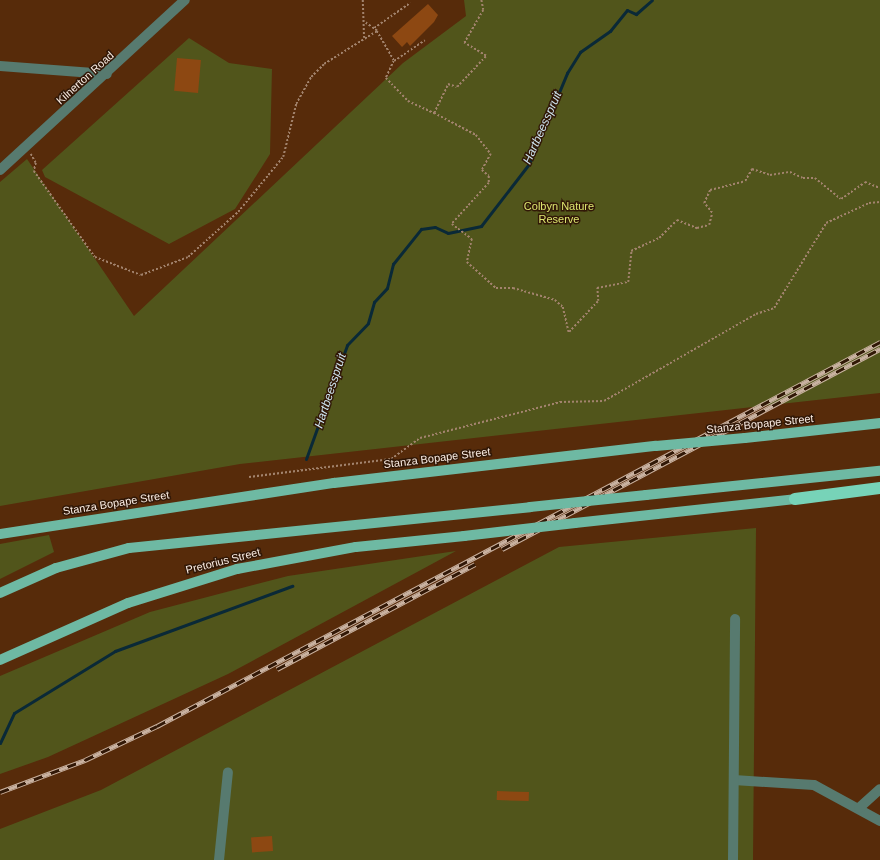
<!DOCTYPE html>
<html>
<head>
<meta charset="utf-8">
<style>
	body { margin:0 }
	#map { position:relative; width:880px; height:860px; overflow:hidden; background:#572b0a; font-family:Helvetica,sans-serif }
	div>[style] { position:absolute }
	.green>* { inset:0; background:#51551b }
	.stream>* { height:3px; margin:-1.5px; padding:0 1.5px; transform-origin:1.5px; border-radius:1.5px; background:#0a2937 }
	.building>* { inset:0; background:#8d4812; transform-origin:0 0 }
	.path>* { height:1.5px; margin-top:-0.75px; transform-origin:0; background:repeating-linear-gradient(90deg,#a2836d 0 2px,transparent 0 4px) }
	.minor>* { height:10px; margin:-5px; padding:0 5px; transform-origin:5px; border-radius:5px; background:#577a6f }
	.major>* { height:10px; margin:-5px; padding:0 5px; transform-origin:5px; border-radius:5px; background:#6eb9a3 }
	.highway>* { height:12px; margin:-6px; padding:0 6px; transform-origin:6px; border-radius:6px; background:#77d3b8 }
	.rail>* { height:4.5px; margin-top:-2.25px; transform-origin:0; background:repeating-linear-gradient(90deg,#311807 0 9px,#c9b2a1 0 18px); box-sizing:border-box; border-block:1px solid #c9b2a1 }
	.major-bridge>* { height:10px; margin:-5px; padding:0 5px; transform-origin:5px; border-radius:5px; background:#6eb9a3 }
	span { translate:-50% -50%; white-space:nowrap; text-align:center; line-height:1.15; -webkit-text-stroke:3px #311807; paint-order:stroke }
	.street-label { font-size:11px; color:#fbede4 }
	.park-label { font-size:11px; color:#dde670 }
	.water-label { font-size:12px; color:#cfe5f1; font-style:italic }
</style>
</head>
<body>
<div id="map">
	<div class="green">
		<div style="clip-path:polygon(464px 0,880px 0,880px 393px,240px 464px,0 506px,0 182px,27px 159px,134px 316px,403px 63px,466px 16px)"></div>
		<div style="clip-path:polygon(189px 38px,229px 63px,272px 69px,270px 154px,235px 209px,169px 244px,45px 177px,42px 170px)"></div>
		<div style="clip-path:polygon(756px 528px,753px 860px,0 860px,0 829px,101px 790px,559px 547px)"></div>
		<div style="clip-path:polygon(49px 535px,54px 552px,0 579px,0 544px)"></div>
		<div style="clip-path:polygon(456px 551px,228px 674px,48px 757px,0 774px,0 676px,150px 612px,288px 576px)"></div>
	</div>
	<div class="stream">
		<div style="left:306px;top:459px;width:121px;rotate:-70.2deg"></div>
		<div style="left:347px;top:345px;width:30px;rotate:-46deg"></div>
		<div style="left:368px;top:323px;width:22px;rotate:-74deg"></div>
		<div style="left:374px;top:302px;width:19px;rotate:-47deg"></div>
		<div style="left:387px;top:288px;width:25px;rotate:-76deg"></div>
		<div style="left:393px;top:264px;width:45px;rotate:-51.3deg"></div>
		<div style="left:421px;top:229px;width:14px;rotate:-8deg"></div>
		<div style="left:435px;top:227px;width:14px;rotate:25deg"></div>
		<div style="left:448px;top:233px;width:34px;rotate:-12deg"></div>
		<div style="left:481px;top:226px;width:78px;rotate:-52.3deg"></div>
		<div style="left:529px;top:164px;width:99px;rotate:-67.3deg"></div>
		<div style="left:567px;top:73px;width:25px;rotate:-58deg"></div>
		<div style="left:580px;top:52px;width:37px;rotate:-35deg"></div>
		<div style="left:610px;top:31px;width:27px;rotate:-51deg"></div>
		<div style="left:627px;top:10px;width:10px;rotate:24deg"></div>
		<div style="left:636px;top:14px;width:21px;rotate:-41deg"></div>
		<div style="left:0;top:743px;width:33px;rotate:-65deg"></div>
		<div style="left:14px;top:713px;width:119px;rotate:-31.5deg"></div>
		<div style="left:115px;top:651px;width:189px;rotate:-20.2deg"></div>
	</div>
	<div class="building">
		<div style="clip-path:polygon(428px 4px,438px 15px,434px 22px,410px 46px,407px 42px,402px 47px,392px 36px)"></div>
		<div style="left:177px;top:58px;width:24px;height:33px;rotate:5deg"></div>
		<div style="left:497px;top:791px;width:32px;height:9px;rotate:2deg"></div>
		<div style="left:272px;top:836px;width:15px;height:21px;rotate:86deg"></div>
	</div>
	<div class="path">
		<div style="left:363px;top:0;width:38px;rotate:88deg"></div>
		<div style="left:374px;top:28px;width:44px;rotate:-34.8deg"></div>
		<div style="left:377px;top:31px;width:34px;rotate:60deg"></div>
		<div style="left:394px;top:61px;width:19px;rotate:115deg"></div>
		<div style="left:386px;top:78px;width:32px;rotate:46deg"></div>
		<div style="left:408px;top:101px;width:29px;rotate:25deg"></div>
		<div style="left:434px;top:113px;width:32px;rotate:-64deg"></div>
		<div style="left:448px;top:84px;width:9px;rotate:18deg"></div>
		<div style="left:457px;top:87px;width:42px;rotate:-46.9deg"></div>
		<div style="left:486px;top:56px;width:26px;rotate:-149deg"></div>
		<div style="left:464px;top:43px;width:38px;rotate:-60deg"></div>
		<div style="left:483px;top:10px;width:10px;rotate:-101deg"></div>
		<div style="left:394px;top:61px;width:37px;rotate:-34deg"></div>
		<div style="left:434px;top:113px;width:47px;rotate:27.6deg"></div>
		<div style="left:476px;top:135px;width:24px;rotate:52deg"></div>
		<div style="left:491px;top:154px;width:18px;rotate:119deg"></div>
		<div style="left:482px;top:170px;width:9px;rotate:41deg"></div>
		<div style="left:489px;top:176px;width:7px;rotate:90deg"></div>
		<div style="left:489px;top:183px;width:55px;rotate:132.1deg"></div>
		<div style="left:452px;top:224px;width:25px;rotate:37deg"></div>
		<div style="left:472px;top:239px;width:24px;rotate:102deg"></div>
		<div style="left:467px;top:262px;width:39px;rotate:42deg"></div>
		<div style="left:496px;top:288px;width:17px"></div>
		<div style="left:513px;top:288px;width:44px;rotate:15.9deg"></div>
		<div style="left:555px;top:300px;width:11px;rotate:41deg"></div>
		<div style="left:563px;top:307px;width:26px;rotate:77deg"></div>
		<div style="left:569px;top:332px;width:42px;rotate:-46.9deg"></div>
		<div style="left:598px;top:301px;width:13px;rotate:-94deg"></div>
		<div style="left:597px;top:288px;width:32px;rotate:-11deg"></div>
		<div style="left:628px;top:282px;width:31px;rotate:-84deg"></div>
		<div style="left:631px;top:251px;width:31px;rotate:-25deg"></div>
		<div style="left:659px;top:238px;width:25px;rotate:-45deg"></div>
		<div style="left:677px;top:220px;width:22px;rotate:22deg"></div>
		<div style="left:697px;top:228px;width:12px;rotate:-14deg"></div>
		<div style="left:709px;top:225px;width:12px;rotate:-76deg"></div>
		<div style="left:712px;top:213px;width:13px;rotate:-129deg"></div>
		<div style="left:704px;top:203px;width:14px;rotate:-65deg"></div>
		<div style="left:710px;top:190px;width:36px;rotate:-14deg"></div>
		<div style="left:745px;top:181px;width:14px;rotate:-60deg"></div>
		<div style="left:752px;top:169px;width:19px;rotate:18deg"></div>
		<div style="left:770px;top:175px;width:20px;rotate:-9deg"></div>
		<div style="left:790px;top:172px;width:14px;rotate:25deg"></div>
		<div style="left:803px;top:178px;width:12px"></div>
		<div style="left:815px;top:178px;width:33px;rotate:39deg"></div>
		<div style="left:841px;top:199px;width:29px;rotate:-35deg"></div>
		<div style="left:865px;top:182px;width:16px;rotate:22deg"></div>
		<div style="left:31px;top:154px;width:10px;rotate:61deg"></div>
		<div style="left:36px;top:163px;width:8px;rotate:104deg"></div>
		<div style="left:34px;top:171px;width:105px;rotate:54.7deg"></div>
		<div style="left:95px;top:257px;width:49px;rotate:21.4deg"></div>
		<div style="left:141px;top:275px;width:50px;rotate:-21deg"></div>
		<div style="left:188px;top:257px;width:67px;rotate:-42deg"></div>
		<div style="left:238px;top:212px;width:71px;rotate:-50.7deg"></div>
		<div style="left:283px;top:157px;width:55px;rotate:-76.2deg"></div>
		<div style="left:296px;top:104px;width:31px;rotate:-61deg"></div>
		<div style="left:311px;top:77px;width:18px;rotate:-45deg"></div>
		<div style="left:324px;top:64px;width:62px;rotate:-31.9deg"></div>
		<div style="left:377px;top:31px;width:16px;rotate:-145deg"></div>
		<div style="left:249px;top:477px;width:143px;rotate:-7.2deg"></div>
		<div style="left:391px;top:459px;width:36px;rotate:-36deg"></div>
		<div style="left:420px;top:438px;width:145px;rotate:-14.4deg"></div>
		<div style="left:560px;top:402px;width:44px;rotate:-1.3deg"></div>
		<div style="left:604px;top:401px;width:175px;rotate:-29.8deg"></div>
		<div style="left:756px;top:314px;width:19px;rotate:-18deg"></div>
		<div style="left:774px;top:308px;width:100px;rotate:-58.5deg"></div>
		<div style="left:826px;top:223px;width:47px;rotate:-24.9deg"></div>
		<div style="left:869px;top:203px;width:11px;rotate:-5deg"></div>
	</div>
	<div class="minor">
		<div style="left:0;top:66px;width:107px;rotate:4.3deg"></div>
		<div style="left:0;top:170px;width:251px;rotate:-42.6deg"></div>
		<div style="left:734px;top:780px;width:80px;rotate:3.6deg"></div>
		<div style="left:814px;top:785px;width:75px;rotate:28.6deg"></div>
		<div style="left:859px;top:808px;width:28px;rotate:-42deg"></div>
		<div style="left:219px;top:860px;width:88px;rotate:-84.2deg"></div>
		<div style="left:733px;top:860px;width:241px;rotate:-89.5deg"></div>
	</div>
	<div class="major">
		<div style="left:745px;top:438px;width:136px;rotate:-6.3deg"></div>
		<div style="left:646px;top:495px;width:235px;rotate:-5.9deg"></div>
		<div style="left:575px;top:523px;width:221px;rotate:-6.2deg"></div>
		<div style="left:0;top:534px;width:338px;rotate:-8.7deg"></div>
		<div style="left:334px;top:483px;width:324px;rotate:-6.6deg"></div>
		<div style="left:0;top:593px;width:61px;rotate:-24.1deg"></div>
		<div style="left:56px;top:568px;width:76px;rotate:-15.3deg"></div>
		<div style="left:129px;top:548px;width:403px;rotate:-5.8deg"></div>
		<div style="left:0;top:660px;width:140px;rotate:-24deg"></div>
		<div style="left:128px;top:603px;width:114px;rotate:-17.3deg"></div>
		<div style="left:237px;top:569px;width:121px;rotate:-10.5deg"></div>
		<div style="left:356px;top:547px;width:109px;rotate:-5.8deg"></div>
	</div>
	<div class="highway">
		<div style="left:795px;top:499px;width:86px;rotate:-7.4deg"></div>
	</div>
	<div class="rail">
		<div style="left:502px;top:549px;width:428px;rotate:-27.9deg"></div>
		<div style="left:277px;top:669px;width:224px;rotate:-27.9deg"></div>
		<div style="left:0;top:792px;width:91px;rotate:-20.6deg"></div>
		<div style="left:85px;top:760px;width:80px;rotate:-25.3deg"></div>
		<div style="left:157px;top:726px;width:819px;rotate:-27.97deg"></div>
	</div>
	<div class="major-bridge">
		<div style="left:656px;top:446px;width:89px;rotate:-5.1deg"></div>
		<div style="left:530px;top:507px;width:117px;rotate:-5.9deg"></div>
		<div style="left:464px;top:536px;width:112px;rotate:-6.7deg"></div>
	</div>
	<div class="street-label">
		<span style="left:85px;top:78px;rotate:-42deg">Kilnerton Road</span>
		<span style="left:760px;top:424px;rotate:-6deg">Stanza Bopape Street</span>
		<span style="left:437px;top:458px;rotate:-7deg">Stanza Bopape Street</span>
		<span style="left:116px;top:503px;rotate:-9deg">Stanza Bopape Street</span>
		<span style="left:223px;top:561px;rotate:-14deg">Pretorius Street</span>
	</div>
	<div class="park-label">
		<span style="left:559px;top:213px">Colbyn Nature<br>Reserve</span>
	</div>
	<div class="water-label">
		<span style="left:543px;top:128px;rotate:-66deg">Hartbeesspruit</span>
		<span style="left:331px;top:391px;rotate:-72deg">Hartbeesspruit</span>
	</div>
</div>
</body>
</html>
